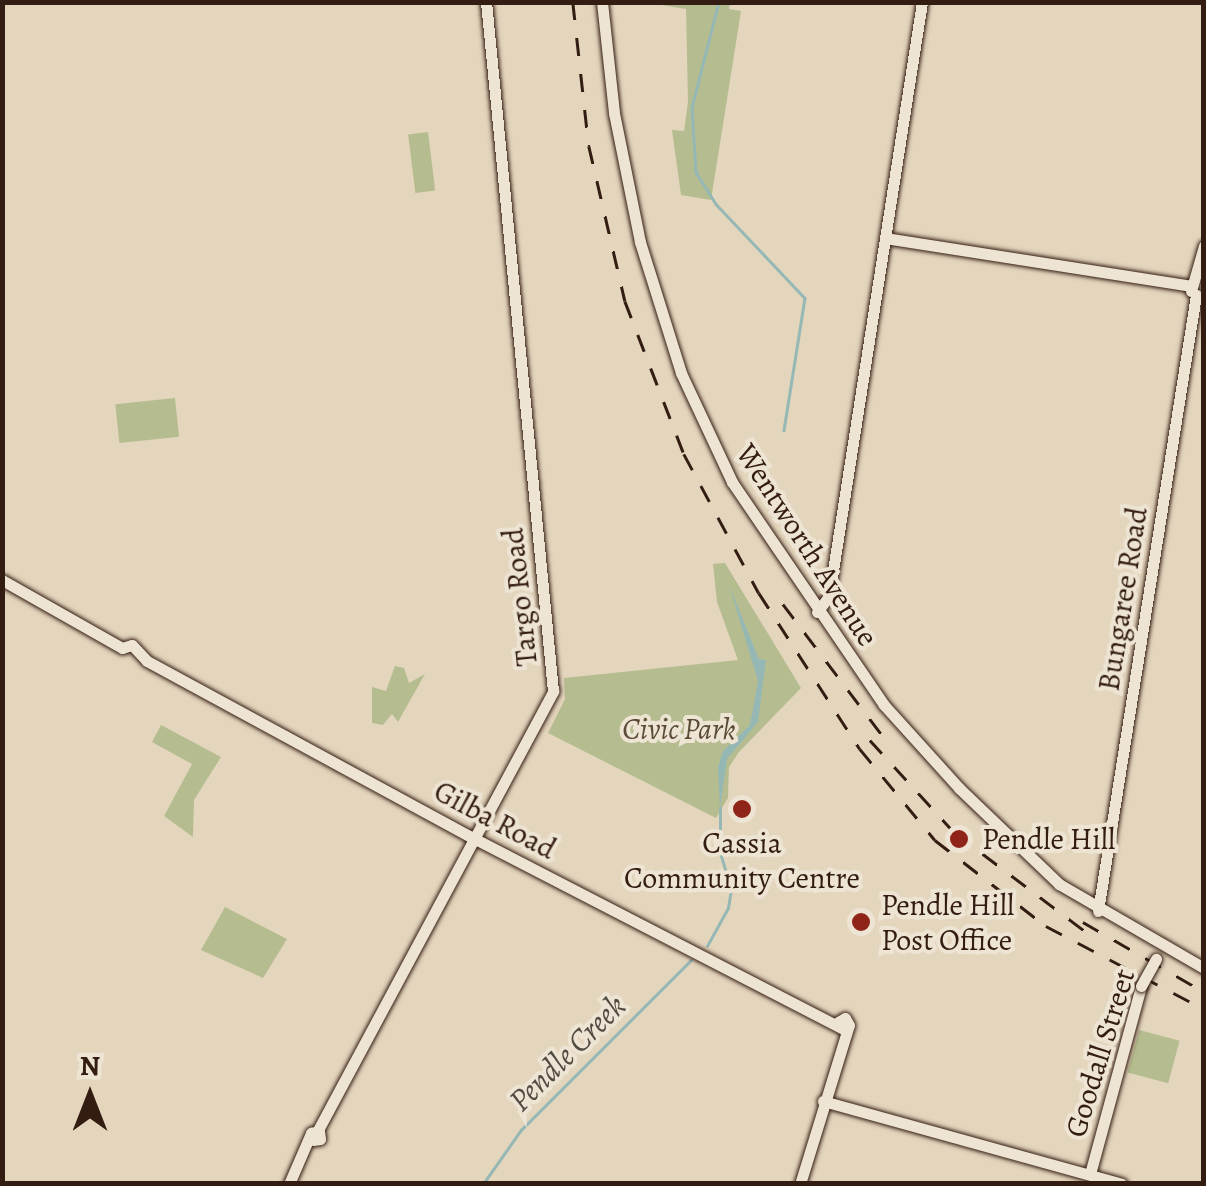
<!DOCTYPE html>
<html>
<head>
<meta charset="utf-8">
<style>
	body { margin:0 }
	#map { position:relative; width:1206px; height:1186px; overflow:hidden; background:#e4d5bd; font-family:Alegreya,serif }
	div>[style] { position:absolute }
	.green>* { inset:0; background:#b5bd90; transform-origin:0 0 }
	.water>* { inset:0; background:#96b8b5 }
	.stream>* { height:2.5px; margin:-1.25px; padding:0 1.25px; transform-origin:1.25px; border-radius:1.25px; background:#96b8b5 }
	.roads { filter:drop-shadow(0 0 2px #331c11) drop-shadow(0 0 2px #331c11) }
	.secondary>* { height:11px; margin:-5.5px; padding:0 5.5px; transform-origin:5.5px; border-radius:5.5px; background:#ede4d4 }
	.rail>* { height:2.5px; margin-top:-1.25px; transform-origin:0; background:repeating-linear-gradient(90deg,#331c11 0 18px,transparent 0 36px) }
	.bridges { filter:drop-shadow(0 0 2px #331c11) drop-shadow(0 0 2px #331c11) }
	.secondary-bridge>* { height:11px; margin:-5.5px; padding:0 5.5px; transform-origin:5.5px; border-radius:5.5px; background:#ede4d4 }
	.dots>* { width:28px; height:28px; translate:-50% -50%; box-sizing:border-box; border:5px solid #ede4d4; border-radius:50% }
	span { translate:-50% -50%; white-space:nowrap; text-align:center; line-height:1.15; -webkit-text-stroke:8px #ede4d4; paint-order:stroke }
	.street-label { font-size:30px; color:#331c11 }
	.park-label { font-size:30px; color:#5a4c37; font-style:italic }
	.poi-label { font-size:30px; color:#331c11 }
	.left { translate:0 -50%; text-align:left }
	.water-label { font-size:32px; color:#514b42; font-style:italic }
	.frame { position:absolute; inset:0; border:5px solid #331c11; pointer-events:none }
	.north { position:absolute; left:40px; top:1046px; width:100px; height:100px; -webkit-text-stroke:8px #ede4d4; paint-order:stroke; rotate:0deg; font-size:28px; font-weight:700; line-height:40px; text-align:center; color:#331c11 }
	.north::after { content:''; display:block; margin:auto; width:35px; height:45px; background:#331c11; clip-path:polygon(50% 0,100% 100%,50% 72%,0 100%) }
</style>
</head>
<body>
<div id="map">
	<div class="green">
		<div style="clip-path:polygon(649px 3px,730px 3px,729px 9px,741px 11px,711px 200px,681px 195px,672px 130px,684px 131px,688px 102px,686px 9px)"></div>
		<div style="left:428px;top:132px;width:59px;height:20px;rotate:83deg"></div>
		<div style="left:175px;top:398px;width:39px;height:60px;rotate:84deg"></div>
		<div style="clip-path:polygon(725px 563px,801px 688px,739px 752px,729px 767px,728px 798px,716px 818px,548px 733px,565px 699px,564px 678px,738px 660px,717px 602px,713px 564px)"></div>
		<div style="clip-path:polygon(395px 666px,404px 668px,409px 683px,425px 674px,398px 722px,392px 714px,383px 725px,372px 723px,372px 687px,386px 691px)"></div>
		<div style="clip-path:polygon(161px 725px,221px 757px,194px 800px,193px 837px,164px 816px,192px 764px,152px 742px)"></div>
		<div style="clip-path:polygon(225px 907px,287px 939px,263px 978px,201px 950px)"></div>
		<div style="left:1139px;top:1030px;width:42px;height:44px;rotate:15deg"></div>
	</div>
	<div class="water">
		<div style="clip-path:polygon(729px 585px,759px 659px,766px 660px,758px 722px,727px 759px,720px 808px,718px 767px,723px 751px,750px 725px,758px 681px)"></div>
	</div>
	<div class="stream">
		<div style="left:719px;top:2px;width:109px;rotate:104.3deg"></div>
		<div style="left:692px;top:108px;width:64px;rotate:86.4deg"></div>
		<div style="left:696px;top:172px;width:38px;rotate:58deg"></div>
		<div style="left:716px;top:204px;width:129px;rotate:46.6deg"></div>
		<div style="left:805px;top:298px;width:134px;rotate:99deg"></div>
		<div style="left:707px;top:946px;width:43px;rotate:-61.1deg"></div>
		<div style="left:728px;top:908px;width:19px;rotate:-81deg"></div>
		<div style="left:731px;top:889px;width:39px;rotate:-107deg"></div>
		<div style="left:720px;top:852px;width:44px;rotate:-90deg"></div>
		<div style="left:483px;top:1184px;width:66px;rotate:-54.9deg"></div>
		<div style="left:521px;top:1130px;width:240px;rotate:-45deg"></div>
	</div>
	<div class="roads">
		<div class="secondary">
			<div style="left:602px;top:2px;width:112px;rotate:83.8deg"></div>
			<div style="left:614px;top:113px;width:132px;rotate:78.6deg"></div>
			<div style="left:640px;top:242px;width:137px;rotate:72.6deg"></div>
			<div style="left:681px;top:373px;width:120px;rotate:64.9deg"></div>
			<div style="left:732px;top:482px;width:270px;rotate:55.7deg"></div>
			<div style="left:884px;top:705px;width:112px;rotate:47.9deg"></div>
			<div style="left:959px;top:788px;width:139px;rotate:43.8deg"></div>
			<div style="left:1059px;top:884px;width:168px;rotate:30.1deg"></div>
			<div style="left:885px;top:238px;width:309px;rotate:8.9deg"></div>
			<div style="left:1191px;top:291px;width:47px;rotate:-73.9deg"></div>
			<div style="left:2px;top:580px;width:138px;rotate:29.5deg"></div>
			<div style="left:817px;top:612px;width:20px;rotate:-53deg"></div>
			<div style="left:829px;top:596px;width:601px;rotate:-81.1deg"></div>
			<div style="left:122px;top:648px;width:10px;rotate:-17deg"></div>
			<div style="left:132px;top:645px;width:22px;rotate:47deg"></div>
			<div style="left:147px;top:661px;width:375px;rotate:28.5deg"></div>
			<div style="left:477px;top:840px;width:412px;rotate:27.3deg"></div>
			<div style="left:1098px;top:911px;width:624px;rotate:-80.96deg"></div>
			<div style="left:823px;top:1101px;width:310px;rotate:15.5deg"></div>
			<div style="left:318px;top:1130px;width:498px;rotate:-61.8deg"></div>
			<div style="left:553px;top:691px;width:692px;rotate:-95.55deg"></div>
			<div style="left:1090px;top:1174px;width:195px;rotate:-74.8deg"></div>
			<div style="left:289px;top:1184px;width:56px;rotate:-66.7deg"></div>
			<div style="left:311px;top:1133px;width:8px;rotate:-14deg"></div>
			<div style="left:319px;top:1131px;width:8px;rotate:83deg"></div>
			<div style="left:320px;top:1139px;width:7px;rotate:172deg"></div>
			<div style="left:800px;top:1184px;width:166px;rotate:-72.9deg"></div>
			<div style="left:849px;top:1025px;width:8px;rotate:-120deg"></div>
			<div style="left:845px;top:1018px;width:8px;rotate:150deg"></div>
		</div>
	</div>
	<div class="rail">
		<div style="left:573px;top:2px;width:145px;rotate:83.7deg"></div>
		<div style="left:589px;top:146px;width:159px;rotate:76.9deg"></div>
		<div style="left:625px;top:301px;width:164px;rotate:68.9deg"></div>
		<div style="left:684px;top:454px;width:158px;rotate:61.7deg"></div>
		<div style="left:759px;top:593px;width:186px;rotate:57.1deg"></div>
		<div style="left:860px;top:749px;width:118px;rotate:50.5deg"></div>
		<div style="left:935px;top:840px;width:140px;rotate:37.8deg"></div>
		<div style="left:1046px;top:926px;width:178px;rotate:27.7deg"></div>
		<div style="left:783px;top:604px;width:179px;rotate:52.9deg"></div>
		<div style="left:870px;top:740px;width:125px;rotate:47.6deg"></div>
		<div style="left:954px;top:832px;width:171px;rotate:37.1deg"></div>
		<div style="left:1083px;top:922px;width:140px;rotate:30deg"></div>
	</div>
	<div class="bridges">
		<div class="secondary-bridge">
			<div style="left:1141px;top:986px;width:31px;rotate:-61deg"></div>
		</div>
	</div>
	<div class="dots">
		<div style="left:742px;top:809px;background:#8f2418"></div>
		<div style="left:959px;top:839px;background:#8f2418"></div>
		<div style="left:861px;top:922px;background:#8f2418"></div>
	</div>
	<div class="street-label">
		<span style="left:807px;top:545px;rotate:57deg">Wentworth Avenue</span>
		<span style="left:520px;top:597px;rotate:-96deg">Targo Road</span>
		<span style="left:1123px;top:599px;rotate:-81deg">Bungaree Road</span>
		<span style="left:495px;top:820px;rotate:28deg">Gilba Road</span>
		<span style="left:1100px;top:1053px;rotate:-73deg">Goodall Street</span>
	</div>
	<div class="park-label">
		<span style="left:679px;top:729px">Civic Park</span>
	</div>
	<div class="poi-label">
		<span class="left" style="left:982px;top:839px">Pendle Hill</span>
		<span style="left:742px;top:860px">Cassia<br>Community Centre</span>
		<span class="left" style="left:881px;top:922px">Pendle Hill<br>Post Office</span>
	</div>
	<div class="water-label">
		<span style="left:567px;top:1053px;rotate:-45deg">Pendle Creek</span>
	</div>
	<div class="frame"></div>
	<div class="north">N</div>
</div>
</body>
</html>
